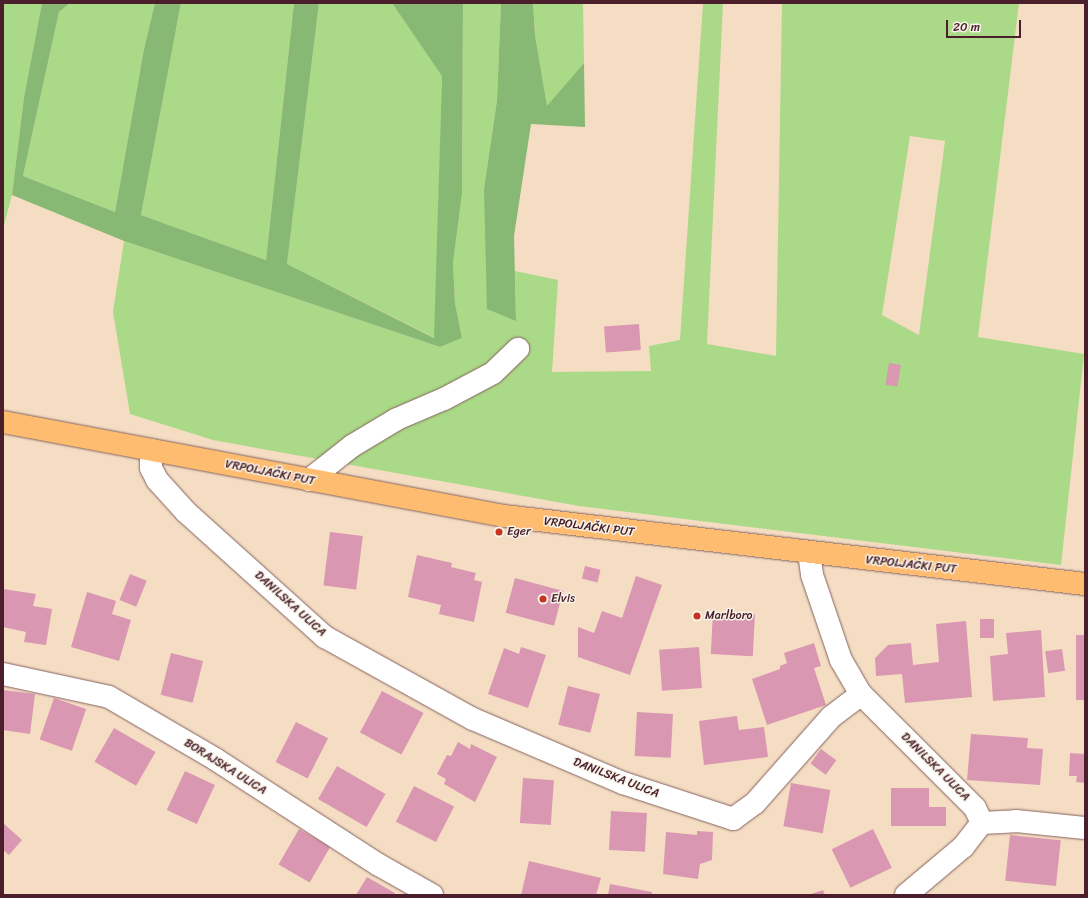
<!DOCTYPE html>
<html>
<head>
<meta charset="utf-8">
<style>
	body { margin:0 }
	#map { position:relative; width:1088px; height:898px; overflow:hidden; background:#f4ddc3; font-family:Sriracha,sans-serif }
	div>[style] { position:absolute }
	.green>* { inset:0; background:#aad987 }
	.forest>* { inset:0; background:#87b974 }
	.building>* { inset:0; background:#da97b1; transform-origin:0 0 }
	.roads { filter:drop-shadow(0 0 1px #866260) drop-shadow(0 0 1px #866260) }
	.minor>* { height:22px; margin:-11px; padding:0 11px; transform-origin:11px; border-radius:11px; background:#fff }
	.major>* { height:22px; margin:-11px; padding:0 11px; transform-origin:11px; border-radius:11px; background:#febc70 }
	.dots>* { width:11px; height:11px; translate:-50% -50%; box-sizing:border-box; border:2px solid #f7f3e8; border-radius:50% }
	span { translate:-50% -50%; white-space:nowrap; text-align:center; line-height:1.15; -webkit-text-stroke:3px #f7f3e8; paint-order:stroke }
	.street-label { font-size:12px; color:#4a1f2b }
	.poi-label { font-size:12px; color:#4a1f2b }
	.left { translate:0 -50%; text-align:left }
	.frame { position:absolute; inset:0; border:4px solid #4a1f2b; pointer-events:none }
	.scale { position:absolute; left:946px; top:20px; width:75px; height:18px; box-sizing:border-box; border:2px solid #4a1f2b; border-top:0; padding-left:5px; font-size:12px; line-height:14px; white-space:nowrap; color:#4a1f2b; -webkit-text-stroke:3px #f7f3e8; paint-order:stroke }
</style>
</head>
<body>
<div id="map">
	<div class="green">
		<div style="clip-path:polygon(3px 3px,42px 3px,24px 97px,12px 195px,3px 229px)"></div>
		<div style="clip-path:polygon(70px 3px,155px 3px,144px 49px,115px 212px,23px 176px,59px 12px)"></div>
		<div style="clip-path:polygon(181px 3px,294px 3px,266px 260px,141px 215px)"></div>
		<div style="clip-path:polygon(319px 3px,392px 3px,442px 75px,435px 338px,287px 264px)"></div>
		<div style="clip-path:polygon(evenodd,463px 3px,501px 3px,497px 100px,484px 189px,516px 321px,515px 271px,558px 280px,552px 372px,651px 371px,649px 346px,680px 340px,703px 3px,723px 3px,707px 344px,776px 356px,782px 3px,1019px 3px,978px 337px,1084px 354px,1061px 565px,579px 506px,213px 440px,130px 414px,113px 312px,124px 241px,440px 347px,462px 338px,455px 303px,453px 263px,462px 194px,463px 3px,910px 136px,945px 141px,919px 335px,882px 315px,910px 136px)"></div>
		<div style="clip-path:polygon(533px 3px,583px 3px,584px 63px,547px 107px,535px 35px)"></div>
	</div>
	<div class="forest">
		<div style="clip-path:polygon(42px 3px,70px 3px,59px 12px,23px 176px,115px 212px,144px 49px,155px 3px,181px 3px,141px 215px,266px 260px,294px 3px,319px 3px,287px 264px,434px 338px,442px 76px,392px 3px,463px 3px,462px 194px,453px 263px,455px 303px,462px 338px,440px 347px,124px 241px,12px 195px,24px 97px)"></div>
		<div style="clip-path:polygon(501px 3px,533px 3px,535px 35px,547px 106px,584px 63px,585px 127px,531px 124px,514px 236px,516px 321px,487px 309px,484px 189px,497px 100px)"></div>
	</div>
	<div class="building">
		<div style="left:639px;top:324px;width:26px;height:35px;rotate:86deg"></div>
		<div style="left:889px;top:363px;width:12px;height:22px;rotate:9deg"></div>
		<div style="left:330px;top:532px;width:33px;height:54px;rotate:7deg"></div>
		<div style="clip-path:polygon(417px 555px,452px 563px,451px 567px,476px 573px,474px 580px,482px 582px,474px 622px,439px 614px,441px 605px,408px 597px)"></div>
		<div style="left:585px;top:566px;width:16px;height:13px;rotate:14deg"></div>
		<div style="left:130px;top:574px;width:18px;height:28px;rotate:22deg"></div>
		<div style="clip-path:polygon(636px 576px,662px 585px,630px 675px,578px 657px,578px 627px,594px 633px,602px 611px,622px 618px)"></div>
		<div style="left:515px;top:578px;width:50px;height:36px;rotate:15deg"></div>
		<div style="clip-path:polygon(3px 589px,36px 594px,33px 606px,52px 609px,46px 645px,24px 642px,26px 632px,3px 627px)"></div>
		<div style="clip-path:polygon(87px 592px,116px 601px,112px 614px,131px 620px,119px 661px,71px 647px)"></div>
		<div style="left:713px;top:612px;width:42px;height:42px;rotate:3deg"></div>
		<div style="left:994px;top:619px;width:19px;height:14px;rotate:90deg"></div>
		<div style="clip-path:polygon(966px 621px,972px 697px,905px 703px,902px 674px,876px 676px,875px 658px,888px 645px,911px 643px,913px 665px,939px 662px,936px 624px)"></div>
		<div style="clip-path:polygon(1041px 630px,1045px 697px,993px 701px,990px 656px,1008px 654px,1006px 633px)"></div>
		<div style="left:1076px;top:635px;width:9px;height:65px"></div>
		<div style="clip-path:polygon(814px 643px,821px 666px,814px 668px,826px 705px,767px 725px,752px 679px,780px 669px,780px 666px,787px 663px,784px 653px)"></div>
		<div style="clip-path:polygon(521px 647px,546px 655px,528px 708px,488px 694px,504px 648px,519px 654px)"></div>
		<div style="left:699px;top:647px;width:41px;height:40px;rotate:86deg"></div>
		<div style="left:1062px;top:649px;width:22px;height:17px;rotate:82deg"></div>
		<div style="left:171px;top:653px;width:33px;height:43px;rotate:14deg"></div>
		<div style="left:568px;top:686px;width:33px;height:40px;rotate:14deg"></div>
		<div style="clip-path:polygon(3px 690px,35px 694px,30px 734px,3px 730px)"></div>
		<div style="left:382px;top:691px;width:47px;height:47px;rotate:28deg"></div>
		<div style="left:54px;top:698px;width:34px;height:44px;rotate:19deg"></div>
		<div style="left:637px;top:712px;width:36px;height:44px;rotate:3deg"></div>
		<div style="clip-path:polygon(737px 716px,739px 730px,764px 727px,768px 757px,704px 765px,699px 721px)"></div>
		<div style="left:296px;top:722px;width:36px;height:45px;rotate:27deg"></div>
		<div style="left:114px;top:728px;width:48px;height:39px;rotate:30deg"></div>
		<div style="clip-path:polygon(971px 734px,1028px 738px,1027px 748px,1043px 749px,1040px 785px,967px 780px)"></div>
		<div style="clip-path:polygon(458px 742px,470px 749px,471px 744px,497px 757px,475px 802px,444px 784px,446px 779px,437px 774px,447px 755px,451px 756px)"></div>
		<div style="left:821px;top:749px;width:19px;height:18px;rotate:36deg"></div>
		<div style="clip-path:polygon(1070px 753px,1085px 754px,1085px 783px,1076px 782px,1077px 776px,1069px 776px)"></div>
		<div style="left:337px;top:766px;width:56px;height:38px;rotate:30deg"></div>
		<div style="left:185px;top:771px;width:33px;height:43px;rotate:25deg"></div>
		<div style="left:523px;top:778px;width:31px;height:45px;rotate:4deg"></div>
		<div style="left:791px;top:783px;width:40px;height:44px;rotate:10deg"></div>
		<div style="left:414px;top:786px;width:45px;height:40px;rotate:27deg"></div>
		<div style="clip-path:polygon(891px 788px,929px 788px,929px 807px,946px 807px,946px 826px,891px 826px)"></div>
		<div style="left:611px;top:811px;width:36px;height:39px;rotate:3deg"></div>
		<div style="clip-path:polygon(3px 823px,22px 840px,9px 855px,3px 850px)"></div>
		<div style="left:299px;top:829px;width:36px;height:41px;rotate:30deg"></div>
		<div style="left:873px;top:829px;width:43px;height:46px;rotate:64deg"></div>
		<div style="clip-path:polygon(697px 831px,713px 832px,712px 860px,700px 864px,698px 879px,663px 874px,666px 832px,697px 835px)"></div>
		<div style="left:1010px;top:835px;width:51px;height:46px;rotate:6deg"></div>
		<div style="clip-path:polygon(529px 861px,601px 878px,596px 895px,521px 895px)"></div>
		<div style="clip-path:polygon(367px 877px,395px 893px,394px 895px,356px 895px)"></div>
		<div style="clip-path:polygon(610px 884px,652px 892px,652px 895px,608px 895px)"></div>
		<div style="clip-path:polygon(823px 890px,825px 895px,808px 895px)"></div>
	</div>
	<div class="roads">
		<div class="minor">
			<div style="left:151px;top:450px;width:18px;rotate:90deg"></div>
			<div style="left:151px;top:468px;width:13px;rotate:63deg"></div>
			<div style="left:157px;top:480px;width:43px;rotate:47.8deg"></div>
			<div style="left:186px;top:512px;width:187px;rotate:42deg"></div>
			<div style="left:325px;top:637px;width:169px;rotate:29deg"></div>
			<div style="left:473px;top:719px;width:163px;rotate:23.1deg"></div>
			<div style="left:623px;top:783px;width:116px;rotate:18.1deg"></div>
			<div style="left:733px;top:819px;width:27px;rotate:-36deg"></div>
			<div style="left:755px;top:803px;width:115px;rotate:-48.5deg"></div>
			<div style="left:831px;top:717px;width:38px;rotate:-37deg"></div>
			<div style="left:309px;top:480px;width:55px;rotate:-38.3deg"></div>
			<div style="left:352px;top:446px;width:52px;rotate:-31deg"></div>
			<div style="left:397px;top:419px;width:51px;rotate:-23.1deg"></div>
			<div style="left:444px;top:399px;width:55px;rotate:-28deg"></div>
			<div style="left:493px;top:373px;width:35px;rotate:-44deg"></div>
			<div style="left:809px;top:553px;width:22px;rotate:82deg"></div>
			<div style="left:812px;top:575px;width:90px;rotate:71.2deg"></div>
			<div style="left:841px;top:660px;width:39px;rotate:60deg"></div>
			<div style="left:861px;top:694px;width:161px;rotate:45deg"></div>
			<div style="left:975px;top:808px;width:17px;rotate:65deg"></div>
			<div style="left:3px;top:674px;width:108px;rotate:12.2deg"></div>
			<div style="left:109px;top:697px;width:123px;rotate:30.3deg"></div>
			<div style="left:215px;top:759px;width:195px;rotate:32.9deg"></div>
			<div style="left:379px;top:865px;width:61px;rotate:29.5deg"></div>
			<div style="left:982px;top:823px;width:34px;rotate:-3deg"></div>
			<div style="left:1016px;top:821px;width:69px;rotate:5.8deg"></div>
			<div style="left:906px;top:895px;width:75px;rotate:-40.1deg"></div>
			<div style="left:963px;top:847px;width:31px;rotate:-52deg"></div>
		</div>
		<div class="major">
			<div style="left:3px;top:422px;width:510px;rotate:10.63deg"></div>
			<div style="left:504px;top:516px;width:585px;rotate:6.68deg"></div>
		</div>
	</div>
	<div class="dots">
		<div style="left:499px;top:532px;background:#c8321e"></div>
		<div style="left:543px;top:599px;background:#c8321e"></div>
		<div style="left:697px;top:616px;background:#c8321e"></div>
	</div>
	<div class="street-label">
		<span style="left:270px;top:473px;rotate:11deg">VRPOLJAČKI PUT</span>
		<span style="left:589px;top:527px;rotate:7deg">VRPOLJAČKI PUT</span>
		<span style="left:911px;top:565px;rotate:6deg">VRPOLJAČKI PUT</span>
		<span style="left:290px;top:604px;rotate:42deg">DANILSKA ULICA</span>
		<span style="left:225px;top:767px;rotate:32deg">BORAJSKA ULICA</span>
		<span style="left:935px;top:767px;rotate:45deg">DANILSKA ULICA</span>
		<span style="left:616px;top:778px;rotate:21deg">DANILSKA ULICA</span>
	</div>
	<div class="poi-label">
		<span class="left" style="left:507px;top:532px">Eger</span>
		<span class="left" style="left:551px;top:599px">Elvis</span>
		<span class="left" style="left:705px;top:616px">Marlboro</span>
	</div>
	<div class="frame"></div>
	<div class="scale">20 m</div>
</div>
</body>
</html>
